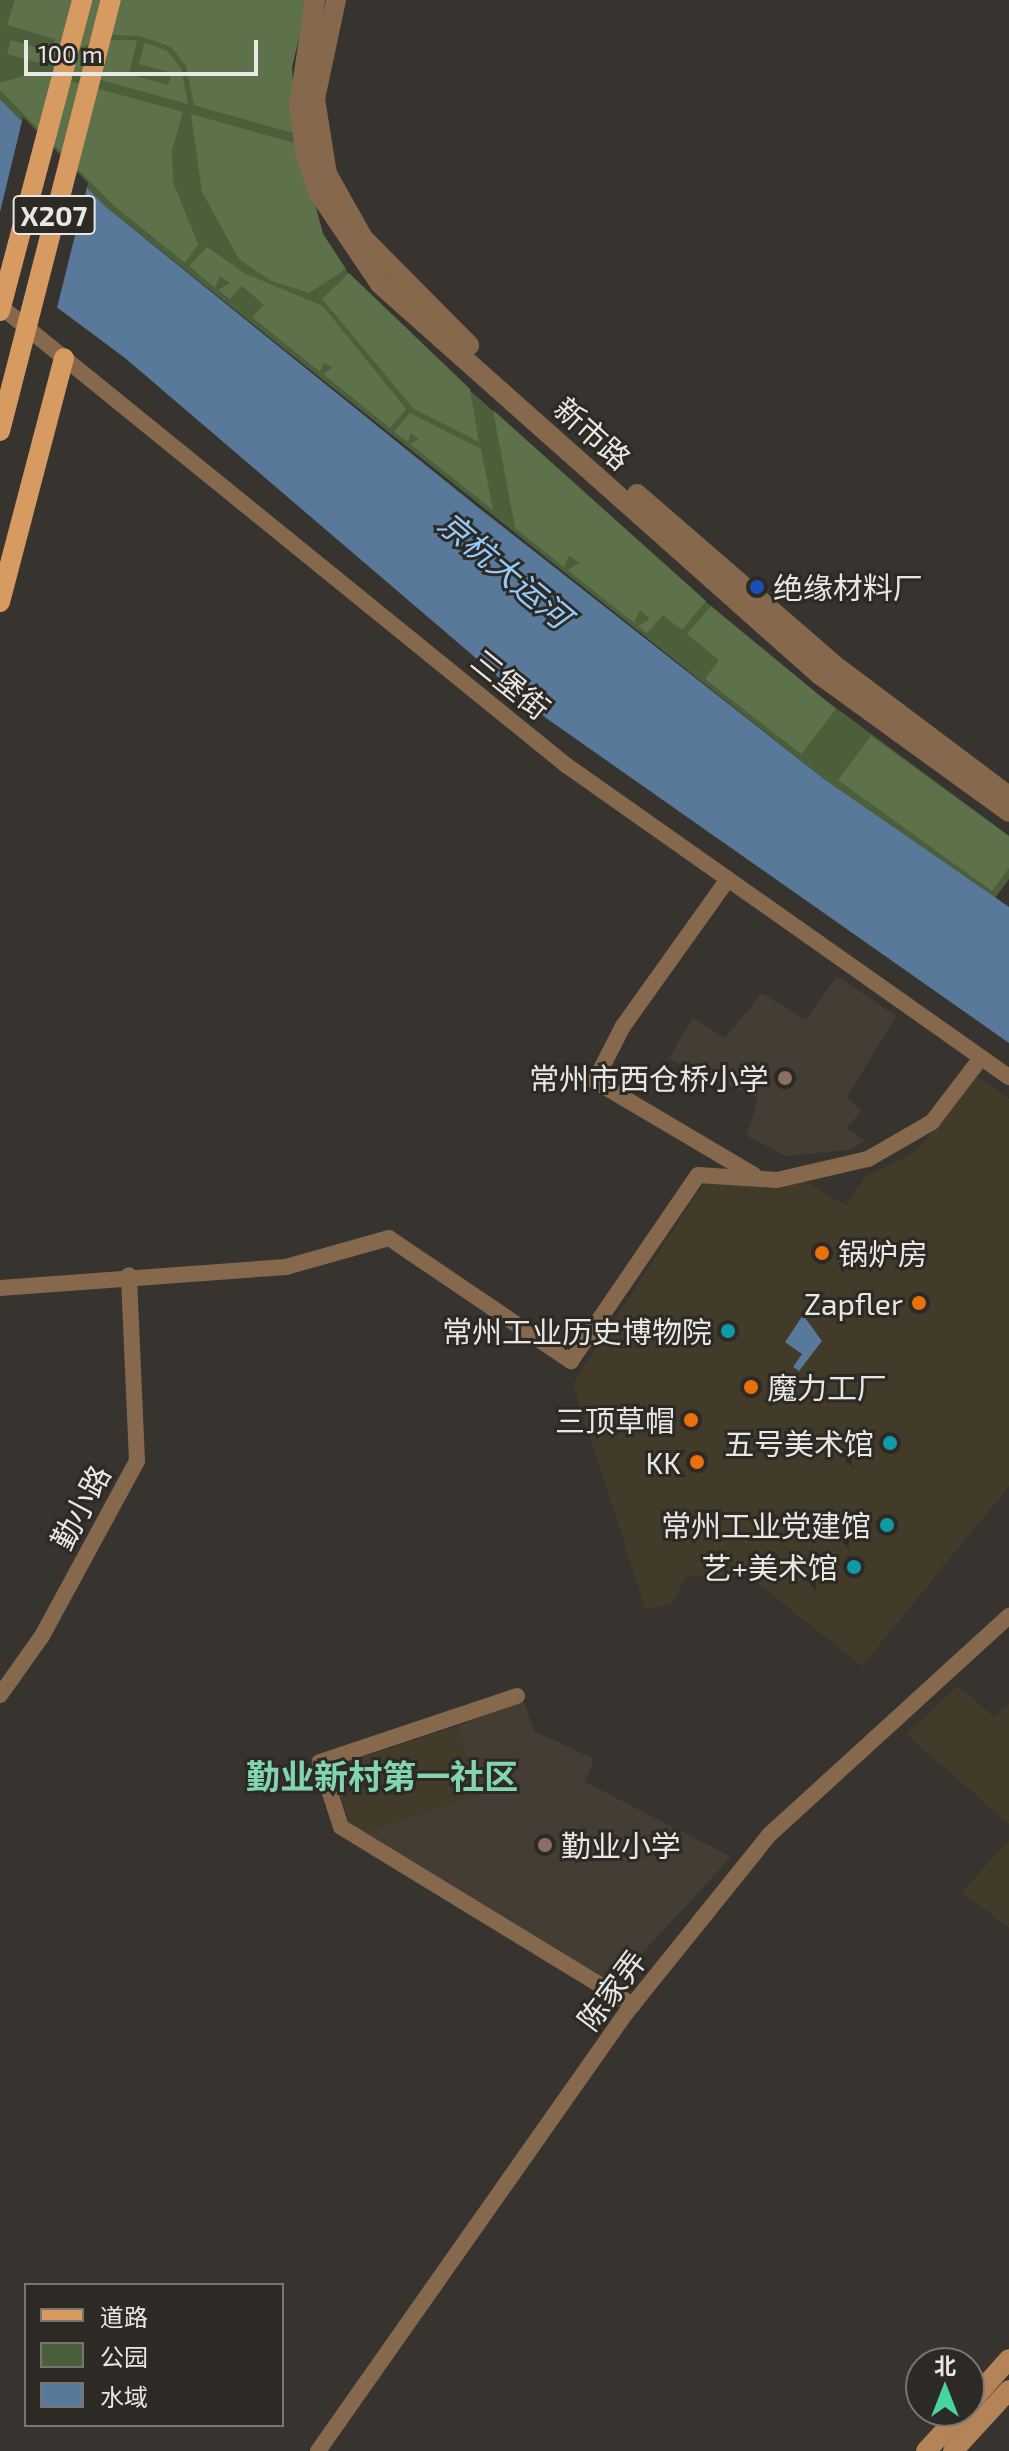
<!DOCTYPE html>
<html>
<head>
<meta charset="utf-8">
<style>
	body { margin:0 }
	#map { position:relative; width:1009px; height:2451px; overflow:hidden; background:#37342f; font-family:"Exo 2","Noto Sans SC",sans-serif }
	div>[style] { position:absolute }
	.commercial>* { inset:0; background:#433b2a }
	.built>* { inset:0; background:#443d33 }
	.green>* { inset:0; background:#4c5f3b }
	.forest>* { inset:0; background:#5d714a }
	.water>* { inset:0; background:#587999 }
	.pier>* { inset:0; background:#37342f }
	.minor>* { height:16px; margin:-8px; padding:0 8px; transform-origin:8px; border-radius:8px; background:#86684d }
	.tertiary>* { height:20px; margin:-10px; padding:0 10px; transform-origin:10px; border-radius:10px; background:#86684d }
	.secondary>* { height:20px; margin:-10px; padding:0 10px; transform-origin:10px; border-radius:10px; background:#b48458 }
	.primary>* { height:20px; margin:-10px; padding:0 10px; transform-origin:10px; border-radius:10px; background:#d79a60 }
	.primary-bridge>* { height:20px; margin:-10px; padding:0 10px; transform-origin:10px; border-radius:10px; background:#d79a60 }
	.dots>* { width:22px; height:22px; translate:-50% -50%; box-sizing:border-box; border:4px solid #2d2a26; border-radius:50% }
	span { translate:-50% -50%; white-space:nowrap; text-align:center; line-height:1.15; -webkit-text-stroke:6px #2d2a26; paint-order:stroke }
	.shield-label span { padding:2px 6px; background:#2d2a26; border:2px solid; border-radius:6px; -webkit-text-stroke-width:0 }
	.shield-label { font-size:28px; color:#e9e7e4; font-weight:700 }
	.street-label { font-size:30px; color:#e9e7e4 }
	.poi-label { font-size:30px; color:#e9e7e4 }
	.left { translate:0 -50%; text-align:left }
	.right { translate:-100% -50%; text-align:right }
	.water-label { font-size:32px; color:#94cbff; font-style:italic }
	.quarter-label { font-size:34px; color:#81d6af; font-weight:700 }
	.legend { position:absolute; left:24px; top:2283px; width:260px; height:144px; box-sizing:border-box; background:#2d2a26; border:2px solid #787672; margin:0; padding:10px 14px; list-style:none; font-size:24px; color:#e9e7e4 }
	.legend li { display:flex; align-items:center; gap:16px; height:40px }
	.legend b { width:40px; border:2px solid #787672 }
	.north { position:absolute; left:905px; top:2347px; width:80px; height:80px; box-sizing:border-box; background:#2d2a26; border:2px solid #787672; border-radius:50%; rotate:0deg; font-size:22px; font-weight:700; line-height:32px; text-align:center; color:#e9e7e4 }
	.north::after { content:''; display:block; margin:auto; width:28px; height:36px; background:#47d49e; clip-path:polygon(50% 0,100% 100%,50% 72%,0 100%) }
	.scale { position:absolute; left:24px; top:40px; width:234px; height:36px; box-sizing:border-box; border:4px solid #e9e7e4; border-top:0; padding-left:10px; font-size:24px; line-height:28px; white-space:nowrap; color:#e9e7e4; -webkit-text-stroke:6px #2d2a26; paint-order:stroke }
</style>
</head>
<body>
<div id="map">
	<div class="commercial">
		<div style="clip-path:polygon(977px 1077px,1009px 1099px,1009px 1486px,862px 1666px,747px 1575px,686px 1577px,671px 1604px,646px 1610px,573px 1384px,705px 1181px,806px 1182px,846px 1206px,866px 1176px,914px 1153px)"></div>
		<div style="clip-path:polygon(958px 1686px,994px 1717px,1009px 1704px,1009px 1824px,906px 1734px)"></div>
		<div style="clip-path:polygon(458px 1726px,481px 1795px,362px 1833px,350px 1825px,331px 1767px)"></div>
		<div style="clip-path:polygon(1009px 1840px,1009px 1928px,962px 1892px)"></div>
	</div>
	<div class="built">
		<div style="clip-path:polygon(837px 976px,896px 1016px,847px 1097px,861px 1111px,847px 1128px,865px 1141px,848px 1150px,786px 1156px,747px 1136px,758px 1098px,668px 1059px,693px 1018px,725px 1038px,762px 993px,806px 1020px)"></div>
		<div style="clip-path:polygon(523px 1699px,534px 1731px,594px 1759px,585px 1782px,731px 1857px,621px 1976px,603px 1978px,362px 1833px,480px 1795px,458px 1726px)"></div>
	</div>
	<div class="green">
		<div style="clip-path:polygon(0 0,308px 0,292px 67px,292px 112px,323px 234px,360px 292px,770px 659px,1009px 836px,1009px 879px,995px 898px,824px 779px,106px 207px,0 99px)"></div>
	</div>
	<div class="forest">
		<div style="clip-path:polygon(15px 0,308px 0,292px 67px,296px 134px,194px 105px,186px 66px,171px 47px,139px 36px,109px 35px,43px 64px,7px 54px,11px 40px,51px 52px,55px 39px,7px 25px)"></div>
		<div style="clip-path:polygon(111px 40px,137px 40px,129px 74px,168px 85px,172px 73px,139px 64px,145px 42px,167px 51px,181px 68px,188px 104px,50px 66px)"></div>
		<div style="clip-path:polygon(37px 72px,183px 112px,172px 150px,173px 182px,198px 244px,185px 263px,112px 204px,0 90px,0 83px)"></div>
		<div style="clip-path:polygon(191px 114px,298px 144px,323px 234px,346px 269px,309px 293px,271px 281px,239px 259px,202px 192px)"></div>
		<div style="clip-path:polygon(207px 247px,246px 274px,323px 306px,406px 409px,390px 428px,323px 374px,332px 368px,324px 362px,320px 372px,252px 317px,264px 305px,242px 286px,230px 299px,218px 290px,230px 283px,220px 276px,215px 288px,189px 266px)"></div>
		<div style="clip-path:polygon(349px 273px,470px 389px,479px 442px,414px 409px,322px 299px)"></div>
		<div style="clip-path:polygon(493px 410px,706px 601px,682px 630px,663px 615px,647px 633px,638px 626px,650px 619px,640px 610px,634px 623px,568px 570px,579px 563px,569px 555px,564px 567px,515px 528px)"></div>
		<div style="clip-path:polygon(410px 413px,481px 449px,493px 510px,410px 444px,419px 439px,411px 433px,408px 442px,394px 432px)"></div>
		<div style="clip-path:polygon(711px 606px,836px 709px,801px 754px,705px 679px,719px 660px,687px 634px)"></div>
		<div style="clip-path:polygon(871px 736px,1009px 836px,1009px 868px,992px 891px,838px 780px)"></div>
	</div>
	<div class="water">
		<div style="clip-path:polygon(0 99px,106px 207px,479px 508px,824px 779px,1009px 907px,1009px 1043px,546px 718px,125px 358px,0 265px)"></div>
		<div style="clip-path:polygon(803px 1315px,822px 1341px,799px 1371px,793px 1367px,802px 1354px,785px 1342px)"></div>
	</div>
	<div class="pier">
		<div style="clip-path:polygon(23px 117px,88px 183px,56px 312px,0 270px,0 212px)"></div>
	</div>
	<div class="minor">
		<div style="left:0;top:306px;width:729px;rotate:39.04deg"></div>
		<div style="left:566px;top:765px;width:542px;rotate:35.16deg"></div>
		<div style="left:728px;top:879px;width:181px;rotate:125.5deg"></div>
		<div style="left:623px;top:1026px;width:62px;rotate:117deg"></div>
		<div style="left:595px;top:1081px;width:185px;rotate:30.6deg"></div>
		<div style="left:0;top:1288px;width:287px;rotate:-4.2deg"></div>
		<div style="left:286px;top:1267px;width:107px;rotate:-15.7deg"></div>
		<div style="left:389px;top:1238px;width:220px;rotate:34.1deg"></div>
		<div style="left:571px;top:1361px;width:225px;rotate:-55.7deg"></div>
		<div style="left:698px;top:1175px;width:79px;rotate:3.6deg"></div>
		<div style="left:777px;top:1180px;width:93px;rotate:-13deg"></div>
		<div style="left:868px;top:1159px;width:74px;rotate:-30deg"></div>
		<div style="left:932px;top:1122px;width:81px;rotate:-52.6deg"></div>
		<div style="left:0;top:1695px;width:72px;rotate:-54.6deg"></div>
		<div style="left:42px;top:1636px;width:199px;rotate:-61.5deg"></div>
		<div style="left:137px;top:1461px;width:186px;rotate:-92.5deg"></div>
		<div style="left:517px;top:1696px;width:208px;rotate:161.5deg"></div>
		<div style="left:320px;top:1762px;width:68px;rotate:72.1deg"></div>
		<div style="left:341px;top:1827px;width:342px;rotate:31.4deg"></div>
		<div style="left:318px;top:2451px;width:535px;rotate:-54.89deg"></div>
		<div style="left:626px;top:2013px;width:228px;rotate:-51.2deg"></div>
		<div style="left:769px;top:1835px;width:325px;rotate:-42.4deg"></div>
	</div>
	<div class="tertiary">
		<div style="left:315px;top:0;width:107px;rotate:98.6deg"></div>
		<div style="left:299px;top:106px;width:45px;rotate:82.4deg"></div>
		<div style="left:305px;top:151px;width:43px;rotate:72.4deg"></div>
		<div style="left:318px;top:192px;width:111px;rotate:56deg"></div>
		<div style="left:380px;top:284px;width:589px;rotate:41.63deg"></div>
		<div style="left:820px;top:675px;width:233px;rotate:35.9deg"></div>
		<div style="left:336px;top:0;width:101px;rotate:102deg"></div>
		<div style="left:315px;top:99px;width:76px;rotate:80.9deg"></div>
		<div style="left:327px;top:174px;width:73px;rotate:60.6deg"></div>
		<div style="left:363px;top:238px;width:151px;rotate:45.3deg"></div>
		<div style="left:637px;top:494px;width:259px;rotate:40.9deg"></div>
		<div style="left:833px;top:664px;width:220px;rotate:36.9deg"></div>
	</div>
	<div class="secondary">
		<div style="left:969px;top:2404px;width:60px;rotate:-48.4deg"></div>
		<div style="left:926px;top:2451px;width:54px;rotate:-47.2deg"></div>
		<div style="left:953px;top:2451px;width:83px;rotate:-47.4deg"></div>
	</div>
	<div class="primary">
		<div style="left:0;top:602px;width:252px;rotate:-75.3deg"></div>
	</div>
	<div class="primary-bridge">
		<div style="left:0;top:311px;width:322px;rotate:-75.2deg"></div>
		<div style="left:0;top:431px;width:445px;rotate:-75.6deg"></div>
	</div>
	<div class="dots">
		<div style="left:757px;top:587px;background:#1a4fb4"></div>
		<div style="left:785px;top:1078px;background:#8d6e63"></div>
		<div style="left:822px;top:1253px;background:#e8710a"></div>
		<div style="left:919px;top:1303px;background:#e8710a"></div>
		<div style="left:728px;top:1331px;background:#0f9aa8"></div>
		<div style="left:751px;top:1387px;background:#e8710a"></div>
		<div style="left:691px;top:1420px;background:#e8710a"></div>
		<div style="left:890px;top:1443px;background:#0f9aa8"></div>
		<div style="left:697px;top:1462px;background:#e8710a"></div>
		<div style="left:887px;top:1525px;background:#0f9aa8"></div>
		<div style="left:854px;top:1567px;background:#0f9aa8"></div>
		<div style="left:545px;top:1845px;background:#8d6e63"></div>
	</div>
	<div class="shield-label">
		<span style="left:54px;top:215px">X207</span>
	</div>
	<div class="street-label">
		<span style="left:593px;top:433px;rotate:42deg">新市路</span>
		<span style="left:511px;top:684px;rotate:39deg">三堡街</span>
		<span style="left:80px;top:1507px;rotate:-62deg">勤小路</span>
		<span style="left:611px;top:1990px;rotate:-53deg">陈家弄</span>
	</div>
	<div class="poi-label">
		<span class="left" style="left:773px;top:587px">绝缘材料厂</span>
		<span class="right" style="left:769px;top:1078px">常州市西仓桥小学</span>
		<span class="left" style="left:838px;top:1253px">锅炉房</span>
		<span class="right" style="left:903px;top:1303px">Zapfler</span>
		<span class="right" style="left:712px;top:1331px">常州工业历史博物院</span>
		<span class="left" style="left:767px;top:1387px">魔力工厂</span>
		<span class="right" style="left:675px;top:1420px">三顶草帽</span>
		<span class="right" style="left:874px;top:1443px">五号美术馆</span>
		<span class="right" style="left:681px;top:1462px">KK</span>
		<span class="right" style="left:871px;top:1525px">常州工业党建馆</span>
		<span class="right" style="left:838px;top:1567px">艺+美术馆</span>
		<span class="left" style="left:561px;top:1845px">勤业小学</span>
	</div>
	<div class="water-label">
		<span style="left:505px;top:569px;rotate:40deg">京杭大运河</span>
	</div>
	<div class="quarter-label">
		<span style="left:382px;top:1776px">勤业新村第一社区</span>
	</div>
	<ul class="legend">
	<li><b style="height:10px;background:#d79a60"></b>道路</li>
	<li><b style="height:22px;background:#4c5f3b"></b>公园</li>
	<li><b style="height:22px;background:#587999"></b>水域</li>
	</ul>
	<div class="north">北</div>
	<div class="scale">100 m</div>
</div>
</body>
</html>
